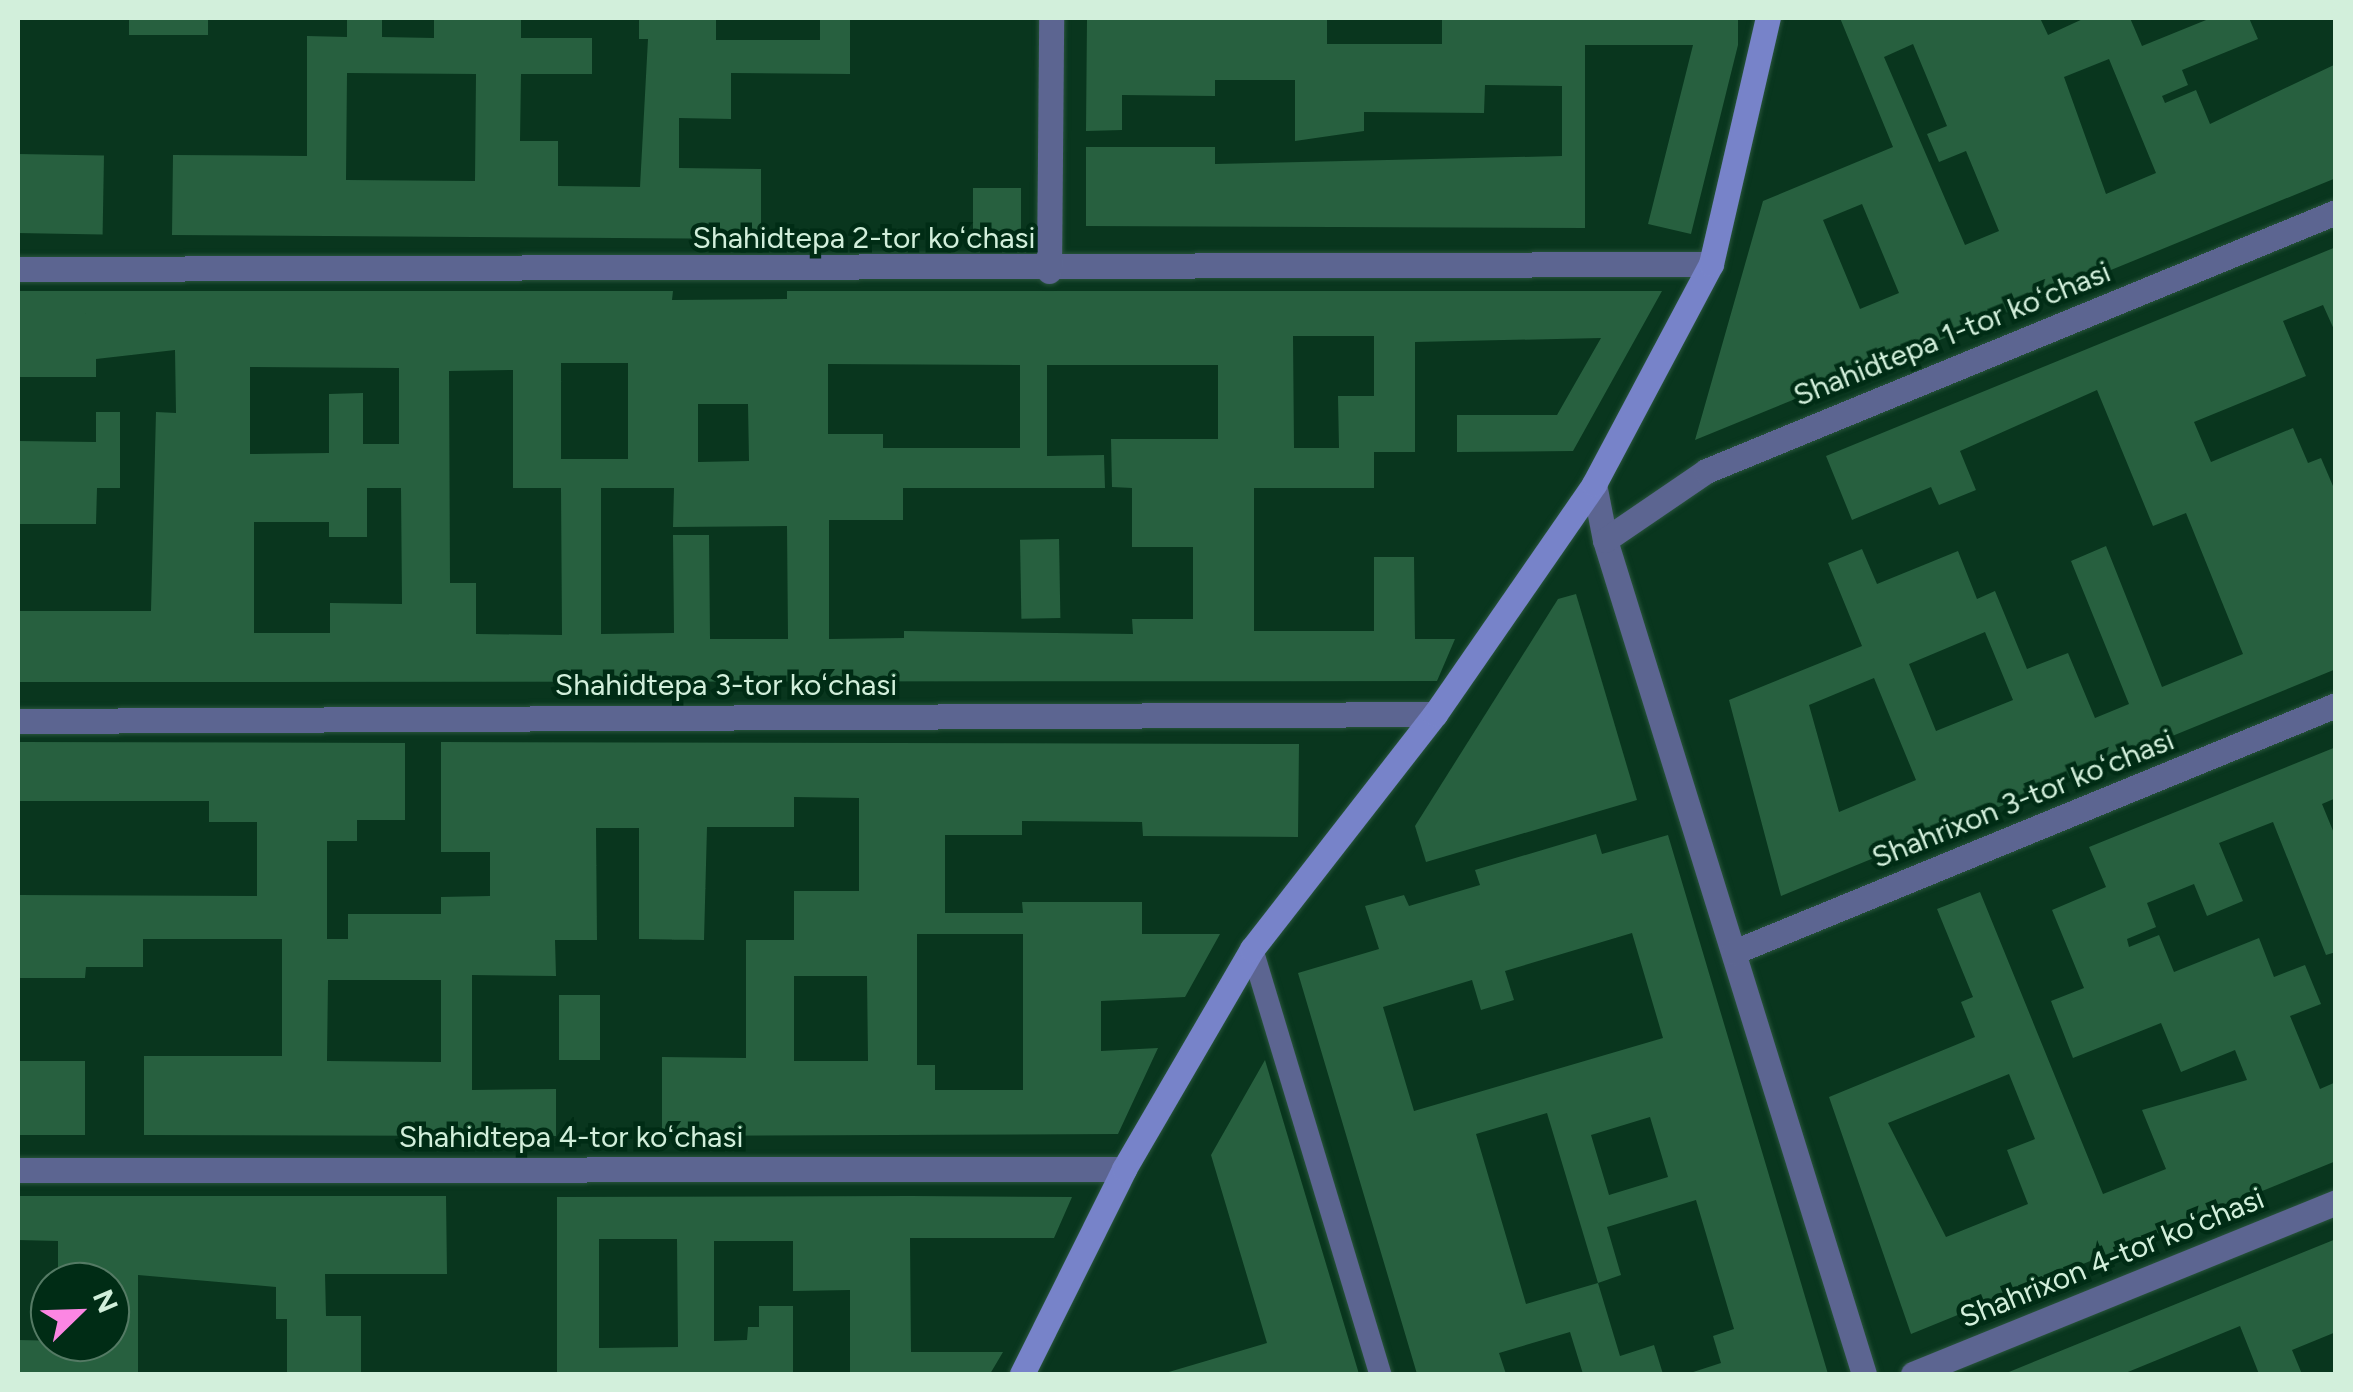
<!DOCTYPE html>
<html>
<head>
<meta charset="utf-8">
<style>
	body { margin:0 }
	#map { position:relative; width:2353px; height:1392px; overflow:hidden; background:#09361e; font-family:Figtree,sans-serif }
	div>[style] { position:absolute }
	.building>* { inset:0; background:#27603f; transform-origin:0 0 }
	.roads { filter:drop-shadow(0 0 2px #29543c) drop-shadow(0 0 2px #29543c) }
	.lane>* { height:22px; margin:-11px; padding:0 11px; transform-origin:11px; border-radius:11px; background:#5c6591 }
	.street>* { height:25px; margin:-12.5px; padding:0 12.5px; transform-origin:12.5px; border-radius:12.5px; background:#5c6591 }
	.secondary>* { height:25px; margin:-12.5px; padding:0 12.5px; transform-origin:12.5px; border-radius:12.5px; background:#7783c9 }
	span { translate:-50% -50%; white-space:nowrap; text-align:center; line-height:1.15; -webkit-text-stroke:9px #002c15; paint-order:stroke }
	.street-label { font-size:30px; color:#d2efdb }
	.frame { position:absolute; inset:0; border:20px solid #d2efdb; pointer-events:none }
	.north { position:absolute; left:30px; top:1262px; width:100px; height:100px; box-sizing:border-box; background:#002c15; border:2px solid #547a64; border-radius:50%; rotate:67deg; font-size:28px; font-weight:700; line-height:40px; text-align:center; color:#d2efdb }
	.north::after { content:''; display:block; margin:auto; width:35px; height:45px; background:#fc86e3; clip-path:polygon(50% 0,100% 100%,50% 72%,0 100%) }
</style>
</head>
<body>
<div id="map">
	<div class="building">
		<div style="left:129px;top:18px;width:79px;height:17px"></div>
		<div style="clip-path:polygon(evenodd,347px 18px,382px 18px,382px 37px,434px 38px,434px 18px,521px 18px,521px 38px,592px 38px,592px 74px,521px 74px,520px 141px,558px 141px,558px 186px,640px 187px,648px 39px,639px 39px,639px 18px,716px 18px,716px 40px,820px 40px,820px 18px,850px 18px,850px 74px,731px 73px,731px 119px,679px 118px,679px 168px,761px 169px,761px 239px,172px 235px,173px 155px,307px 156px,307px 36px,347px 37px,347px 18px,347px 73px,476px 74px,475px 181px,346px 180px,347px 73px)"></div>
		<div style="clip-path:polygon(1087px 18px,1327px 18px,1327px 44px,1442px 44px,1442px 18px,1738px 18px,1738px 45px,1691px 234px,1648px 224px,1693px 45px,1585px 45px,1585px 228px,1086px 226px,1086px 147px,1215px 147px,1215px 164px,1562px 156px,1562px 86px,1485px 85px,1484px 113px,1364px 112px,1364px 131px,1295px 141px,1295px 80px,1215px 80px,1215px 96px,1122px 95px,1122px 130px,1086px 131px)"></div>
		<div style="clip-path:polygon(evenodd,1840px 18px,2040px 18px,2048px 35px,2085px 18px,2130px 18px,2142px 46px,2211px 18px,2249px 18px,2258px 39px,2182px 70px,2188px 85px,2162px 96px,2165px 103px,2196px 90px,2210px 124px,2336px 64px,2336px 178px,1695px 440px,1763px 201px,1893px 147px,1840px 18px,1913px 44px,1947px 126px,1927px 134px,1939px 162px,1966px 151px,1999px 231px,1965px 245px,1884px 57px,1913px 44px,1840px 18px,2109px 59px,2156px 173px,2106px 194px,2064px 77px,2109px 59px,1840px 18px,1862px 204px,1899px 293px,1860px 309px,1823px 220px,1862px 204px)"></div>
		<div style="left:18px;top:154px;width:86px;height:79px;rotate:1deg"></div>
		<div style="left:973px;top:188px;width:48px;height:53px"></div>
		<div style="clip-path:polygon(evenodd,2336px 247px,2336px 334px,2323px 305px,2283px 321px,2306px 376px,2194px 422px,2211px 462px,2293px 428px,2308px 463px,2321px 458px,2336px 493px,2336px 669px,1781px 896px,1729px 700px,1862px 646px,1828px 563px,1862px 549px,1877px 584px,1958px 551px,1977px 599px,1995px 591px,2027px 669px,2068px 653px,2095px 718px,2129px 704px,2071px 561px,2106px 546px,2162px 687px,2243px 654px,2186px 513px,2153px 526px,2097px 390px,1960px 451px,1976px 490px,1939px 505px,1931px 487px,1852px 520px,1826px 456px,2336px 247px,1985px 632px,2013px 700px,1936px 731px,1909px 664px,1985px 632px,2336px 247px,1874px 678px,1916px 780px,1839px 812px,1809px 705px,1874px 678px)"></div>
		<div style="clip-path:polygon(evenodd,18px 291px,673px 291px,672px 300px,787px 299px,787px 291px,1662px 291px,1573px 451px,1457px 452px,1457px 415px,1557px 415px,1601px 338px,1415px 342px,1415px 452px,1374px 452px,1374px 488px,1254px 488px,1254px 631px,1374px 631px,1374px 557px,1414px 557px,1415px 639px,1455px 639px,1437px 681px,219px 682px,18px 682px,18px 611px,151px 611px,156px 412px,176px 413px,175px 350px,96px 359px,96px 377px,18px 377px,18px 291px,1293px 336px,1374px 336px,1374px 396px,1338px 396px,1339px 448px,1294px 448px,1293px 336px,18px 291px,561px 363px,628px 363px,628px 459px,561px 459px,561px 363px,18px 291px,828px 364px,1020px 365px,1020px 448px,883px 448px,883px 434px,828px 434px,828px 364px,18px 291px,1047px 365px,1218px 365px,1218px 439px,1111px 439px,1112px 487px,1132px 488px,1132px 547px,1193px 547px,1193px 619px,1132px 619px,1133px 634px,904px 631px,904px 638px,829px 639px,829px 520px,903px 520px,903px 488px,1105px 488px,1104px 455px,1047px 456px,1047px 365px,18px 291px,250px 367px,399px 368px,399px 444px,363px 444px,363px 393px,329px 394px,329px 453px,250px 454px,250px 367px,18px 291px,513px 370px,513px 488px,561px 488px,562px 635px,476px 634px,476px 583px,450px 583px,449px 371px,513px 370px,18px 291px,698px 404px,748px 404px,749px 461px,698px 462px,698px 404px,18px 291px,367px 488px,401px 488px,402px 604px,330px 603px,330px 633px,254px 633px,254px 522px,329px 522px,329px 537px,367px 537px,367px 488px,18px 291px,601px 488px,674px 488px,673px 527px,787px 526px,788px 639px,710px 639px,709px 535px,673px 535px,674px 633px,601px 634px,601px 488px)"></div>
		<div style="clip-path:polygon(96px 412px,120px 412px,120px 488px,97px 488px,96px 524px,18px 524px,18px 441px,96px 442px)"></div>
		<div style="left:1059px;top:539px;width:79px;height:39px;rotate:89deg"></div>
		<div style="clip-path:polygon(1576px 594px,1637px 800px,1426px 862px,1415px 826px,1558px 599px)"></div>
		<div style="clip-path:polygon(evenodd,18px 742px,405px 743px,405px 820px,357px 820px,357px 841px,327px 841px,327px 939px,348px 939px,348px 914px,441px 914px,441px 897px,490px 896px,490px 852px,441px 852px,441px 742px,1299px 744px,1298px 837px,1143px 836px,1142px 822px,1022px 821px,1022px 835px,945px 835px,945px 913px,1023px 913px,1022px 902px,1142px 902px,1142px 934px,1220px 934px,1185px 997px,1101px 1001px,1101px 1051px,1158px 1048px,1118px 1134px,662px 1136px,662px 1057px,746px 1058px,746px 940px,794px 940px,794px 891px,859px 891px,859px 798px,794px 797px,794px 827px,707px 827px,704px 940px,639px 939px,639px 828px,596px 828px,597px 940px,555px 940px,556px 976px,472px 975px,472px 1090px,556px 1089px,556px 1136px,144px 1135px,144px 1056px,282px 1056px,282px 939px,143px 939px,143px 967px,86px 967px,85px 978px,18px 978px,18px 895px,257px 896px,257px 822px,209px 822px,209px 801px,18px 801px,18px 742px,917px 934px,1023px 934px,1023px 1090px,935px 1090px,935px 1065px,917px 1065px,917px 934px,18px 742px,794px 976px,867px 976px,868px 1061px,794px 1061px,794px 976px,18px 742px,328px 980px,441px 980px,441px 1062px,327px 1061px,328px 980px)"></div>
		<div style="clip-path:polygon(evenodd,2336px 747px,2336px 798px,2322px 804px,2336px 838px,2336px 952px,2326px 955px,2273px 822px,2219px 843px,2243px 901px,2207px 916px,2194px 884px,2147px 903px,2156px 927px,2127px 939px,2129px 947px,2159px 935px,2174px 972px,2259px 938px,2274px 977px,2305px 965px,2321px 1004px,2290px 1016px,2320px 1089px,2336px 1082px,2336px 1161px,1911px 1334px,1829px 1097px,1975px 1037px,1961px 1002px,1973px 997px,1937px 909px,1980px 892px,2103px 1194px,2166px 1169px,2142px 1110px,2247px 1080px,2235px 1050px,2181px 1072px,2161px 1023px,2073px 1058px,2051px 1001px,2084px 988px,2052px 910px,2106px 887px,2089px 847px,2336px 747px,2009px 1074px,2035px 1139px,2007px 1150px,2028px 1204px,1946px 1237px,1888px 1123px,2009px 1074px)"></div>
		<div style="clip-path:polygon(evenodd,1596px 834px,1602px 854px,1668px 835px,1828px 1374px,1687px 1374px,1721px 1363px,1713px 1336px,1734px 1329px,1696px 1200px,1607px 1227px,1621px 1275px,1598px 1283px,1547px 1113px,1476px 1134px,1526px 1304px,1598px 1283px,1620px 1356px,1654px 1345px,1663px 1374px,1583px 1374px,1570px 1332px,1499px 1353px,1506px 1374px,1417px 1374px,1298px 973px,1379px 949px,1365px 906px,1404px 895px,1409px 906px,1480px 885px,1475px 870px,1596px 834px,1632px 933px,1663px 1038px,1414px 1111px,1383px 1007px,1472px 980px,1481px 1010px,1514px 1000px,1505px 971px,1632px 933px,1596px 834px,1650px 1117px,1668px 1177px,1609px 1195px,1591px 1135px,1650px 1117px)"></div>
		<div style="left:559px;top:995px;width:41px;height:65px"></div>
		<div style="clip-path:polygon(1265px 1060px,1359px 1374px,1162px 1374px,1267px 1343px,1211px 1155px)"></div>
		<div style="left:18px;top:1061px;width:67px;height:74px"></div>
		<div style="clip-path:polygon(18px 1196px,446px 1196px,447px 1274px,325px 1274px,326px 1316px,361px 1316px,361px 1374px,287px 1374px,287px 1319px,276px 1319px,276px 1287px,138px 1275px,138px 1374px,18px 1374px,18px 1340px,110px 1342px,110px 1282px,58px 1282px,58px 1241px,18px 1240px)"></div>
		<div style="clip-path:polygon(evenodd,557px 1197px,910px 1196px,1072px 1197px,1054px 1238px,910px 1238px,911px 1352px,1003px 1352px,990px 1374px,850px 1374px,850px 1290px,793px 1291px,793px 1241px,714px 1241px,714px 1341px,747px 1340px,748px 1327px,759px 1327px,759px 1306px,793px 1306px,793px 1374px,557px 1374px,557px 1197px,599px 1239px,677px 1239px,678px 1347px,599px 1348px,599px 1239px)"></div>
		<div style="clip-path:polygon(2336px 1239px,2336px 1332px,2292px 1350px,2302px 1374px,2259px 1374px,2240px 1326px,2123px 1374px,2004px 1374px)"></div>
	</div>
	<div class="roads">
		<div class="lane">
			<div style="left:1252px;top:949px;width:444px;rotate:73.2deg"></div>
		</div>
		<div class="street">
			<div style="left:18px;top:269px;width:1693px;rotate:-0.17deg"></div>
			<div style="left:1049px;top:271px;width:253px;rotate:-89.5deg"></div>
			<div style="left:1594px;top:484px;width:57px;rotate:78.9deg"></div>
			<div style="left:1605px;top:540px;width:873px;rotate:72.75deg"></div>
			<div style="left:1605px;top:540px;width:122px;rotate:-34.3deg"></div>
			<div style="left:1706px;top:471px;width:681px;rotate:-22.35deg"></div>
			<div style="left:18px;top:721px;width:1417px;rotate:-0.28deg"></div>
			<div style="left:1734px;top:952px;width:651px;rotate:-22.31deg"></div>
			<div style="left:18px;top:1170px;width:1106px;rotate:-0.05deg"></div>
			<div style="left:1913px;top:1374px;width:457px;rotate:-22.1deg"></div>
		</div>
		<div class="secondary">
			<div style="left:1022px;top:1374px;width:229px;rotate:-63.5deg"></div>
			<div style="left:1124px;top:1169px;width:255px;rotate:-59.8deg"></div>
			<div style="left:1252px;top:949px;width:298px;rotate:-52.1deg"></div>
			<div style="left:1435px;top:714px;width:280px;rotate:-55.3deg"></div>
			<div style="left:1594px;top:484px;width:249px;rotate:-62deg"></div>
			<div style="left:1711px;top:264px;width:253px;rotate:-77deg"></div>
		</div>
	</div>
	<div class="street-label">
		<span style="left:864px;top:238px">Shahidtepa 2-tor koʻchasi</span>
		<span style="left:1952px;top:334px;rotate:-22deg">Shahidtepa 1-tor koʻchasi</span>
		<span style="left:726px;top:685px">Shahidtepa 3-tor koʻchasi</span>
		<span style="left:2023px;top:799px;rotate:-22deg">Shahrixon 3-tor koʻchasi</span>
		<span style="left:571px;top:1137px">Shahidtepa 4-tor koʻchasi</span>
		<span style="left:2112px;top:1258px;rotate:-22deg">Shahrixon 4-tor koʻchasi</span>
	</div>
	<div class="frame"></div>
	<div class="north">N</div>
</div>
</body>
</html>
